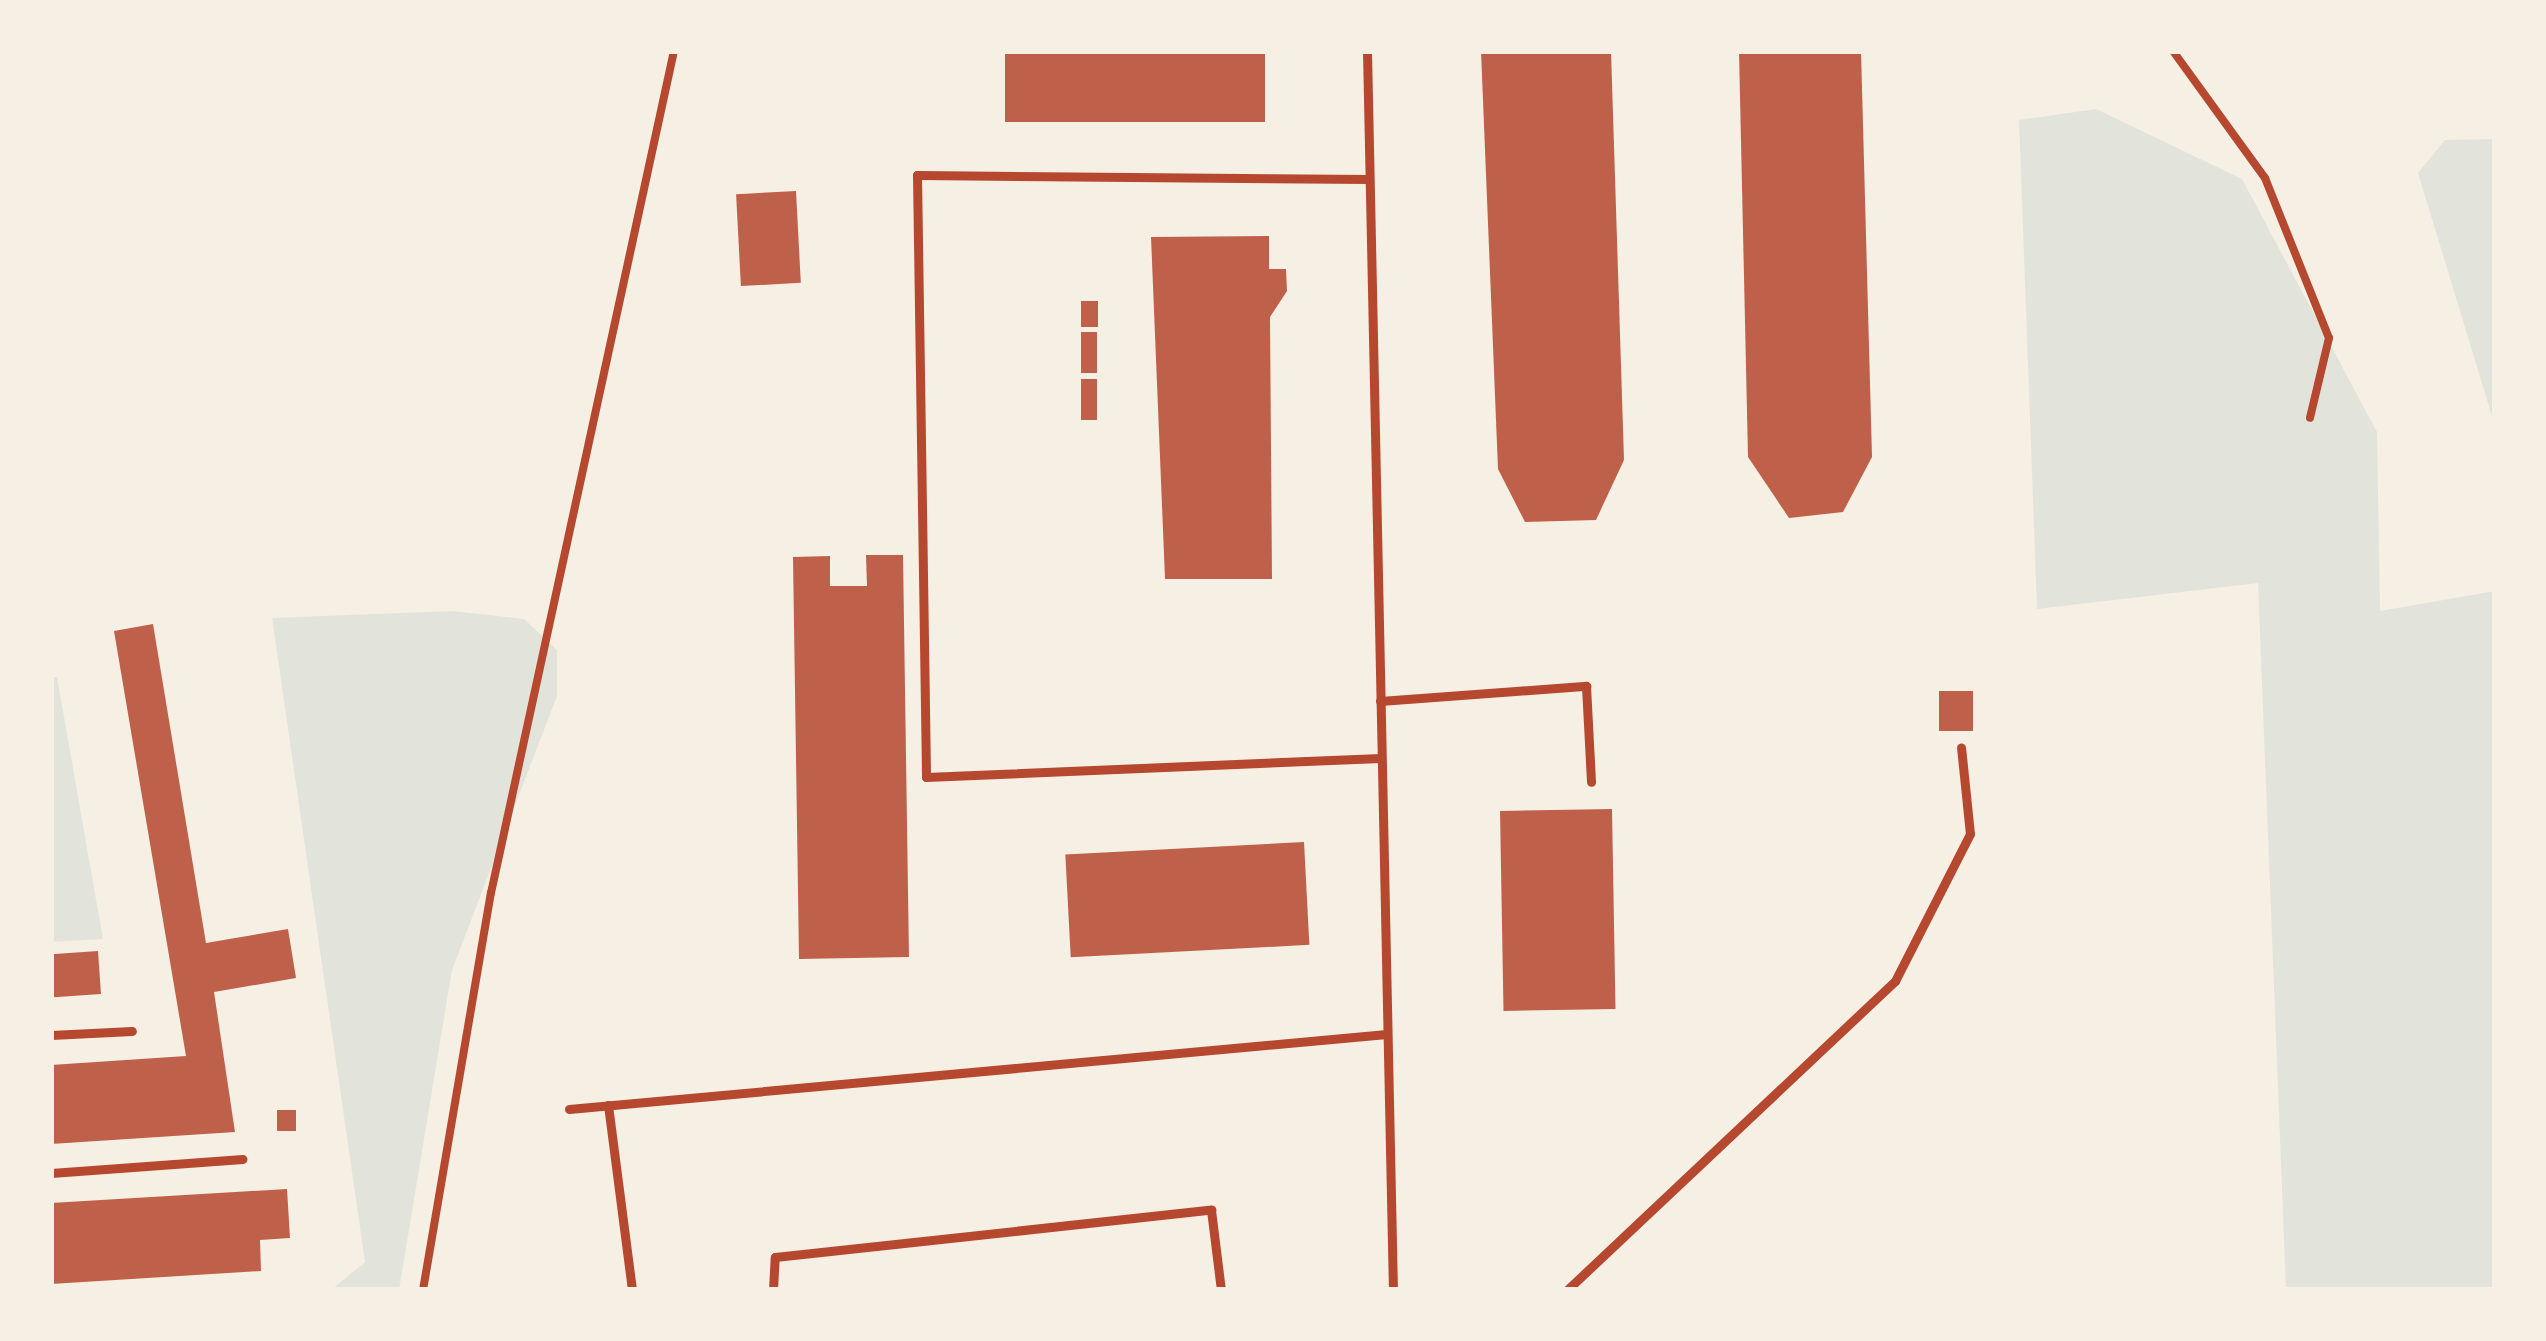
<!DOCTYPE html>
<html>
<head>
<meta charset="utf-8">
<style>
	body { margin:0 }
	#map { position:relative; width:2546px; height:1341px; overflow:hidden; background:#f6efe4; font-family:"Varela Round",sans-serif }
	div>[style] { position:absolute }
	.green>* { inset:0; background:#e2e4dc }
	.building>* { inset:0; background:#bf614a; transform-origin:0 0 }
	.path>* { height:8px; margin:-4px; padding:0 4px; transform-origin:4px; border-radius:4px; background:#b5482f }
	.service>* { height:9px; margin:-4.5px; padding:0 4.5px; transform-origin:4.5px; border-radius:4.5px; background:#b5482f }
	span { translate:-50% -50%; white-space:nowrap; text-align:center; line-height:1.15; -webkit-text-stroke:9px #f6efe4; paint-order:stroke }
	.frame { position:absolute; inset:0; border:54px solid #f6efe4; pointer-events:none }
</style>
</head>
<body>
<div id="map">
	<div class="green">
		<div style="clip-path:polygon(2096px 109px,2242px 179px,2377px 432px,2380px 611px,2495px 591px,2495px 1290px,2286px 1290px,2258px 583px,2037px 609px,2019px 120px)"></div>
		<div style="clip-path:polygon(2495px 139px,2495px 426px,2418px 173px,2445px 140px)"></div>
		<div style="clip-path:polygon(453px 611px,524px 619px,557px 650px,557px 696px,452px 970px,399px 1290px,331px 1290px,365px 1262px,272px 618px)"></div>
		<div style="clip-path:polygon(51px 677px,57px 677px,103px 939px,51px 942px)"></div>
	</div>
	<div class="building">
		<div style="left:1005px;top:51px;width:260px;height:71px"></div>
		<div style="clip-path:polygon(1481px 51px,1611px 51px,1624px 460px,1596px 520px,1525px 522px,1498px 469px)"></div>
		<div style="clip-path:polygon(1739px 51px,1861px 51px,1872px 457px,1843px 512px,1789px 518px,1748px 457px)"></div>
		<div style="left:796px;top:191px;width:92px;height:60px;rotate:87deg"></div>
		<div style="clip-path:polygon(1269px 236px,1269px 269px,1286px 269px,1287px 291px,1270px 317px,1272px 579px,1165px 579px,1151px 237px)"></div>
		<div style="left:1081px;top:301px;width:17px;height:26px"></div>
		<div style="left:1081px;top:332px;width:16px;height:41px"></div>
		<div style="left:1081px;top:379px;width:16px;height:41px"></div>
		<div style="clip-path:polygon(866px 555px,903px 555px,909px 957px,799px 959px,793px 557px,830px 556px,830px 586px,867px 586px)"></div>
		<div style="clip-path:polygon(153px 624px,206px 943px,288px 929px,296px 978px,214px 992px,235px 1132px,51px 1144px,51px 1065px,186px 1056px,114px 631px)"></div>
		<div style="left:1939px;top:691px;width:34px;height:40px"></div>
		<div style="left:1612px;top:809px;width:200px;height:112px;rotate:89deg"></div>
		<div style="left:1304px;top:842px;width:103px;height:239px;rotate:87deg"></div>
		<div style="left:98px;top:951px;width:43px;height:47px;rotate:86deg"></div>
		<div style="left:277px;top:1110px;width:19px;height:21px"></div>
		<div style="clip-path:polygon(287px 1189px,290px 1238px,260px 1240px,261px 1271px,51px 1284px,51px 1203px)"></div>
	</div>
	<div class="path">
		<div style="left:2173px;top:51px;width:157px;rotate:54.1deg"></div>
		<div style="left:2265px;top:178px;width:172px;rotate:68.2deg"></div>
		<div style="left:2329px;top:338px;width:82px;rotate:103.4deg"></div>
		<div style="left:423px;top:1290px;width:403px;rotate:-80.3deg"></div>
		<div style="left:491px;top:893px;width:862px;rotate:-77.74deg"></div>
	</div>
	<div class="service">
		<div style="left:1367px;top:51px;width:1239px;rotate:88.8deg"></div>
		<div style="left:1369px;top:179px;width:452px;rotate:-179.5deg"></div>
		<div style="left:917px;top:175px;width:602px;rotate:89.14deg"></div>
		<div style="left:926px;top:777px;width:455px;rotate:-2.4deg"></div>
		<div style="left:1380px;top:701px;width:207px;rotate:-4.2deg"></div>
		<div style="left:1586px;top:686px;width:96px;rotate:87deg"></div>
		<div style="left:51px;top:1035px;width:81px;rotate:-2.8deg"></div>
		<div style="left:608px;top:1105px;width:187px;rotate:82.6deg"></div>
		<div style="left:569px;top:1109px;width:821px;rotate:-5.24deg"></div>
		<div style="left:51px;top:1173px;width:192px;rotate:-4.2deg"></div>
		<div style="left:773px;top:1290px;width:33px;rotate:-87deg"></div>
		<div style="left:775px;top:1257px;width:439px;rotate:-6.2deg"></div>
		<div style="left:1211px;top:1210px;width:81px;rotate:82.9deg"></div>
		<div style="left:1567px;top:1290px;width:451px;rotate:-43.3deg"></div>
		<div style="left:1895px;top:981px;width:165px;rotate:-63deg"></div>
		<div style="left:1970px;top:834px;width:87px;rotate:-95.9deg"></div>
	</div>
	<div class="frame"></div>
</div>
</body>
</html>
